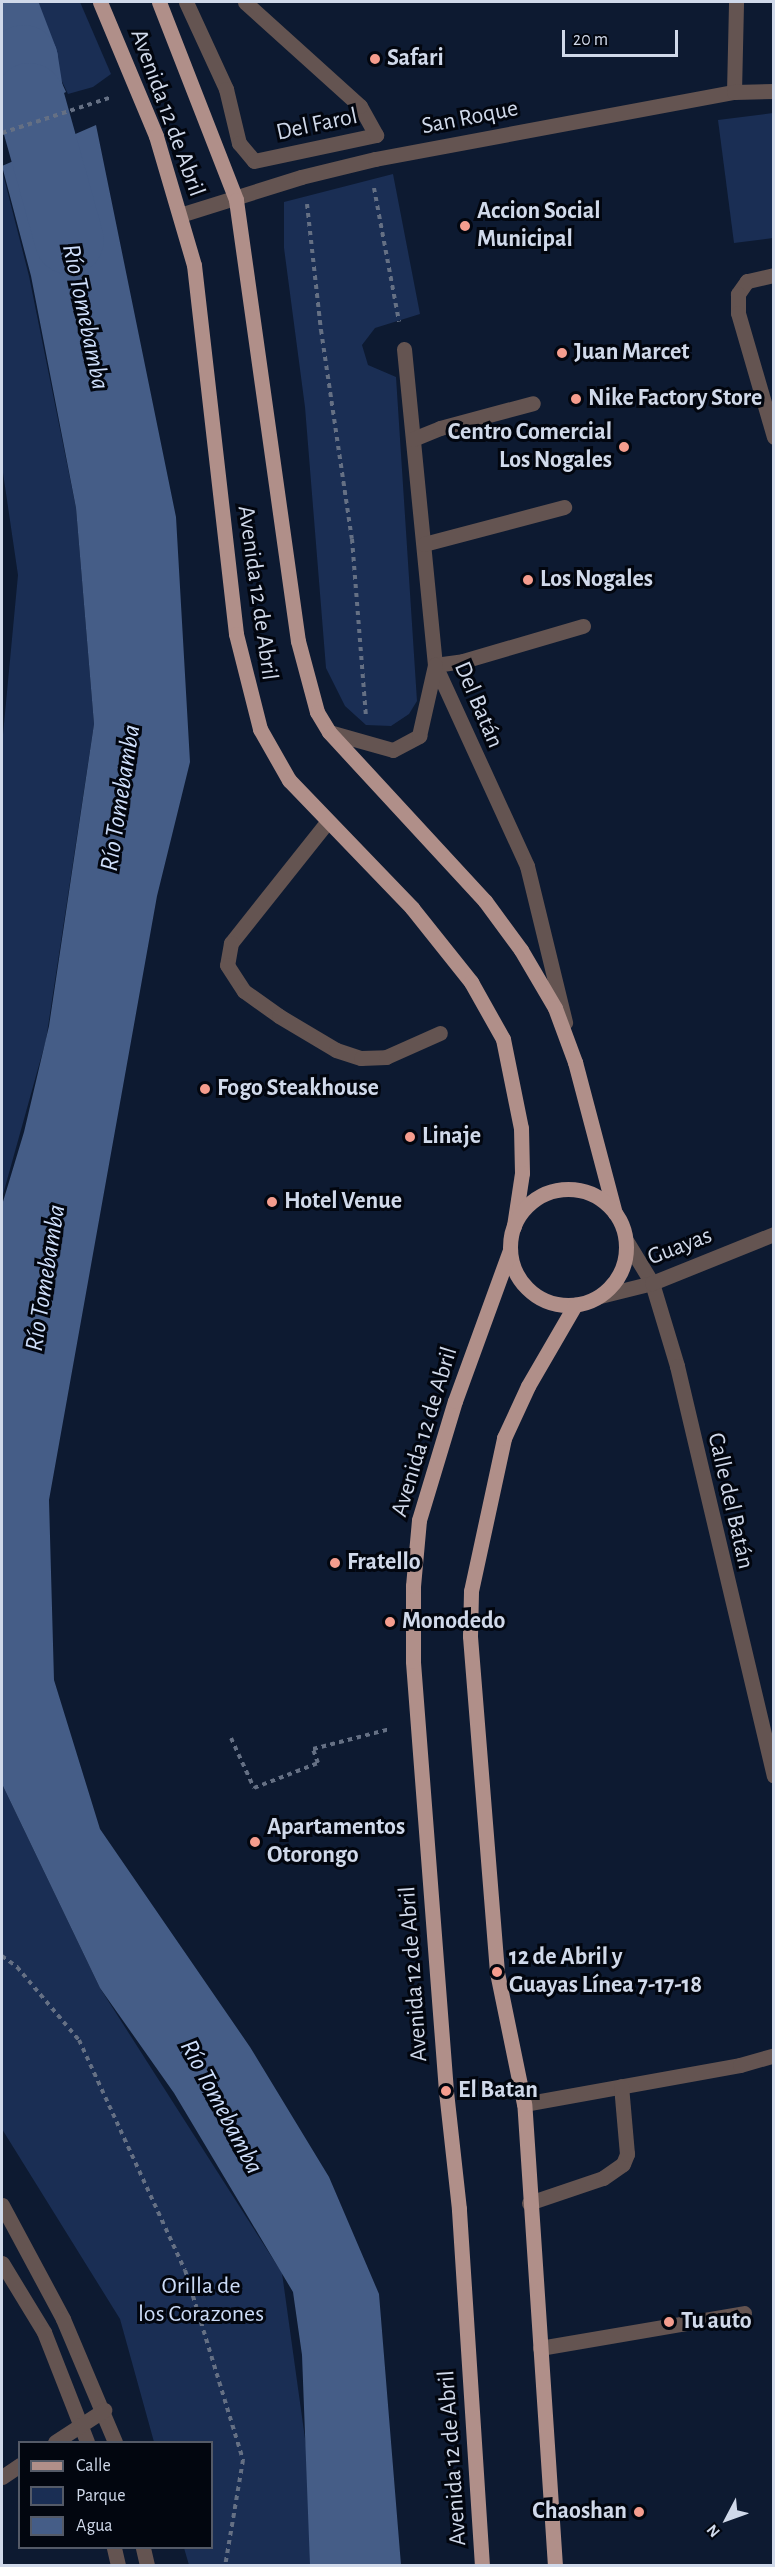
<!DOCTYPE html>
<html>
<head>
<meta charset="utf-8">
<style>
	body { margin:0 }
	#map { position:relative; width:775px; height:2567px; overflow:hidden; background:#0d1a31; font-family:"Alegreya Sans",sans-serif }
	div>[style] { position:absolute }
	.green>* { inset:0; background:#1a2e54 }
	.water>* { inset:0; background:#455d87 }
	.river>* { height:69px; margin:-34.5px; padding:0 34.5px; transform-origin:34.5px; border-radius:34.5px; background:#455d87 }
	.path>* { height:4px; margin-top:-2px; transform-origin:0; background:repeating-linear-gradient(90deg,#657084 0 4.5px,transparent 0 9px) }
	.minor>* { height:15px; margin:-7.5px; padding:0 7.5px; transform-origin:7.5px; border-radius:7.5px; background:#645451 }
	.major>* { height:15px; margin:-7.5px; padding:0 7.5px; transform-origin:7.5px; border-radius:7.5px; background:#b08f89 }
	.major>.ring { margin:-7.5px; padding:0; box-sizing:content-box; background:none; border:15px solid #b08f89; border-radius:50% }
	.dots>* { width:16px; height:16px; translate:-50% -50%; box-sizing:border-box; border:3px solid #02060f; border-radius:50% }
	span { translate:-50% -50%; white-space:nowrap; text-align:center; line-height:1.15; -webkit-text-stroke:6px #02060f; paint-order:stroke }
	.poi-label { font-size:24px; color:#d0d9ea; font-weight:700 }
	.left { translate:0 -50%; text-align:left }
	.right { translate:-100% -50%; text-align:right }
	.street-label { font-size:24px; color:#d0d9ea }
	.park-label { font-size:24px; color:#ccdcf8 }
	.water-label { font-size:26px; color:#cfdffb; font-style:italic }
	.frame { position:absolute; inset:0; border:3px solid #d0d9ea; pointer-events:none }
	.legend { position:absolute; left:18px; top:2441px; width:195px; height:108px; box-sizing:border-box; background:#02060f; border:2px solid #545a67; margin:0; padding:8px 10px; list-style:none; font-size:18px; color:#d0d9ea }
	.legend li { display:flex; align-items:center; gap:12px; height:30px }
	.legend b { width:30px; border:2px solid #545a67 }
	.north { position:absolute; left:697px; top:2489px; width:60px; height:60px; -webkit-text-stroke:4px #02060f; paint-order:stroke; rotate:229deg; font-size:16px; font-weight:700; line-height:24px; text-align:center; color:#d0d9ea }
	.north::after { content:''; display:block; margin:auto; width:21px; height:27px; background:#d0d9ea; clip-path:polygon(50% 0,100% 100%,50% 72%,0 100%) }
	.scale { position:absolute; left:562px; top:30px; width:116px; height:27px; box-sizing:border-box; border:3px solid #d0d9ea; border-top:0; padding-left:8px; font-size:18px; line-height:21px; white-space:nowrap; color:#d0d9ea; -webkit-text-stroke:4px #02060f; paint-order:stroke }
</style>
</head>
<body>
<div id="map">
	<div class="green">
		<div style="clip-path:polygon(32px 2px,80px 2px,111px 74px,93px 87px,68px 94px,42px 40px)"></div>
		<div style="clip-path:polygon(773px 113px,773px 238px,734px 243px,718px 120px)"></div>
		<div style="clip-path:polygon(2px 170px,29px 276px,76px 508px,94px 724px,46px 1040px,2px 1198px,2px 745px,18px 575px,2px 466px)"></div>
		<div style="clip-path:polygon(393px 174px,420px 314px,375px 328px,362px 345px,368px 365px,396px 377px,417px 701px,409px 714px,391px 726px,366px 725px,345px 706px,326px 668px,305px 407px,284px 248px,284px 202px)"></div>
		<div style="clip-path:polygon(2px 1784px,100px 1988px,282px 2273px,308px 2460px,311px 2565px,189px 2565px,184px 2548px,212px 2548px,212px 2442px,154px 2442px,120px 2319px,2px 2129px)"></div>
	</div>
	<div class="water">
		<div style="clip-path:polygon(2px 2px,32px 2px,43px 42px,66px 92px,2px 123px)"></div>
		<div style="clip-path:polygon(96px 125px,176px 517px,190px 762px,157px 896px,49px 1500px,54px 1680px,100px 1829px,250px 2047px,329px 2177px,379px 2294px,401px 2565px,310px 2565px,302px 2355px,293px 2292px,174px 2093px,100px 1988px,2px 1784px,2px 1205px,24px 1132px,49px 1026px,94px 724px,76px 508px,31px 276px,2px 166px)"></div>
	</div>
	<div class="river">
		<div style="left:2px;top:4px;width:59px;rotate:69.1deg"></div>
		<div style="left:23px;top:59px;width:38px;rotate:81deg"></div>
		<div style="left:29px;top:97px;width:148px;rotate:74.4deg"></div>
	</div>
	<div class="path">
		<div style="left:2px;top:133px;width:116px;rotate:-18.1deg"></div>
		<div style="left:374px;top:188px;width:136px;rotate:79.4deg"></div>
		<div style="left:307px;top:204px;width:127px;rotate:83.7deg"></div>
		<div style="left:321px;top:330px;width:211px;rotate:81.6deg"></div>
		<div style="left:352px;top:539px;width:177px;rotate:85.5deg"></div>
		<div style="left:231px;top:1738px;width:55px;rotate:65.3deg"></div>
		<div style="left:254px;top:1788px;width:69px;rotate:-21.3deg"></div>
		<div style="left:318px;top:1763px;width:15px;rotate:-110deg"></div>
		<div style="left:313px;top:1749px;width:80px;rotate:-14.6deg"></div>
		<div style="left:2px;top:1956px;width:19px;rotate:36deg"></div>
		<div style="left:17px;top:1967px;width:96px;rotate:49.7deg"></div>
		<div style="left:79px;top:2040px;width:253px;rotate:65.3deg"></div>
		<div style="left:185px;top:2270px;width:199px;rotate:73deg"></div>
		<div style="left:243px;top:2460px;width:108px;rotate:99.6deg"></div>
	</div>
	<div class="minor">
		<div style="left:186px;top:2px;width:96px;rotate:65.3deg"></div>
		<div style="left:226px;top:89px;width:56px;rotate:76.5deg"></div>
		<div style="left:239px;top:143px;width:23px;rotate:50deg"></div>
		<div style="left:254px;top:161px;width:125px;rotate:-12deg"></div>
		<div style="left:376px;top:135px;width:33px;rotate:-119deg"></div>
		<div style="left:360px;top:106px;width:155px;rotate:-137.9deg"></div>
		<div style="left:734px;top:92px;width:90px;rotate:-88.7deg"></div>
		<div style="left:180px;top:215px;width:127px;rotate:-17.4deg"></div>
		<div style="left:301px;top:177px;width:76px;rotate:-13.7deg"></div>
		<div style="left:375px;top:159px;width:365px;rotate:-10.6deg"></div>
		<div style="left:734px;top:92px;width:40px;rotate:-1.4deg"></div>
		<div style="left:774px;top:275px;width:28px;rotate:167deg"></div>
		<div style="left:747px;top:281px;width:16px;rotate:125deg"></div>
		<div style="left:738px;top:294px;width:19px;rotate:90deg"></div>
		<div style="left:738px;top:313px;width:129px;rotate:73.8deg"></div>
		<div style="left:404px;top:349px;width:318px;rotate:84.4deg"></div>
		<div style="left:435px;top:665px;width:221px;rotate:65.4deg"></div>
		<div style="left:527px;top:866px;width:161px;rotate:76.3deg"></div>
		<div style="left:413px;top:439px;width:29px;rotate:-22deg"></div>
		<div style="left:440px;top:428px;width:96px;rotate:-15deg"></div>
		<div style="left:424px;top:544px;width:145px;rotate:-14.8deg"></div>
		<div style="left:435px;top:665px;width:28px;rotate:-8deg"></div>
		<div style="left:463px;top:661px;width:125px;rotate:-16.3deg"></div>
		<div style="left:329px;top:732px;width:66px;rotate:15.7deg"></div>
		<div style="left:393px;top:750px;width:30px;rotate:-28deg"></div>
		<div style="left:419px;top:736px;width:73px;rotate:-77.3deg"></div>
		<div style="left:328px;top:821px;width:156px;rotate:128.5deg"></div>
		<div style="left:231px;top:943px;width:22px;rotate:100deg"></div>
		<div style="left:227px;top:965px;width:31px;rotate:57deg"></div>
		<div style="left:244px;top:991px;width:43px;rotate:35.5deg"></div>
		<div style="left:279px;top:1016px;width:66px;rotate:30.8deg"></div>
		<div style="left:336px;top:1050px;width:26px;rotate:18deg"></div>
		<div style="left:361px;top:1058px;width:25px;rotate:-2deg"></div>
		<div style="left:386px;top:1057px;width:59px;rotate:-24deg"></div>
		<div style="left:627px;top:1242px;width:48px;rotate:58.6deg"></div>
		<div style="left:652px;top:1283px;width:87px;rotate:73.2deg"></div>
		<div style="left:677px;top:1366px;width:421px;rotate:76.7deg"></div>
		<div style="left:600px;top:1296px;width:54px;rotate:-14deg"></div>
		<div style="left:652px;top:1283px;width:131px;rotate:-21.9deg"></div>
		<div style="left:524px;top:2104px;width:219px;rotate:-10.2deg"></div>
		<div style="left:740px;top:2065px;width:35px;rotate:-16deg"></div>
		<div style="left:529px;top:2203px;width:78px;rotate:-18.7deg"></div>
		<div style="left:603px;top:2178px;width:24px;rotate:-35deg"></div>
		<div style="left:623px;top:2164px;width:11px;rotate:-68deg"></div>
		<div style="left:627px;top:2154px;width:68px;rotate:-95deg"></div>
		<div style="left:2px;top:2205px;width:129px;rotate:61.8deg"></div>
		<div style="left:63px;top:2319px;width:134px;rotate:67.1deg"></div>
		<div style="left:2px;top:2263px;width:81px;rotate:58.7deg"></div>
		<div style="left:44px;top:2332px;width:118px;rotate:68.6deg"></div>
		<div style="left:540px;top:2348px;width:207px;rotate:-9.7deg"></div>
		<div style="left:55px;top:2442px;width:59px;rotate:-33.1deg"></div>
		<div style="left:2px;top:2477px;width:22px;rotate:-34deg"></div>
		<div style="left:114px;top:2548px;width:18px;rotate:77deg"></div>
		<div style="left:143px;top:2548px;width:18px;rotate:77deg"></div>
	</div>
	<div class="major">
		<div style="left:100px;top:2px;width:145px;rotate:67.3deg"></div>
		<div style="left:156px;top:136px;width:134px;rotate:73.6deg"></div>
		<div style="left:194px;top:265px;width:371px;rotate:83.5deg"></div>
		<div style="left:236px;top:634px;width:98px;rotate:75.8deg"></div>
		<div style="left:260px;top:729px;width:59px;rotate:60.4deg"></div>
		<div style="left:289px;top:780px;width:178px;rotate:46.1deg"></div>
		<div style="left:412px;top:908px;width:95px;rotate:51.4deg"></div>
		<div style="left:471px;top:982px;width:65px;rotate:60.7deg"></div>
		<div style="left:503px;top:1039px;width:91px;rotate:78.6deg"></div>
		<div style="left:521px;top:1128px;width:45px;rotate:88.7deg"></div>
		<div style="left:522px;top:1173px;width:54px;rotate:98.6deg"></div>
		<div style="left:159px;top:2px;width:212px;rotate:68.7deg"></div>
		<div style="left:236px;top:200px;width:445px;rotate:82deg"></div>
		<div style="left:298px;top:641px;width:73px;rotate:75deg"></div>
		<div style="left:317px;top:712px;width:23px;rotate:59deg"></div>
		<div style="left:329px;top:732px;width:230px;rotate:47.3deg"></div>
		<div style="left:485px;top:901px;width:61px;rotate:53.7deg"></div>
		<div style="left:521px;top:950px;width:67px;rotate:59.6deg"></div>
		<div style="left:555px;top:1008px;width:58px;rotate:69.7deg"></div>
		<div style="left:575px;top:1062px;width:156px;rotate:75.2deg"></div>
		<div class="ring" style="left:510px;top:1189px;width:101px;height:101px"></div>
		<div style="left:482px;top:2566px;width:358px;rotate:-93.7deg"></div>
		<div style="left:459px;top:2209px;width:119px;rotate:-96.3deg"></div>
		<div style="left:446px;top:2091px;width:431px;rotate:-94.4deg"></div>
		<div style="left:413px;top:1661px;width:75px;rotate:-90deg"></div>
		<div style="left:413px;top:1586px;width:66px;rotate:-84.8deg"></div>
		<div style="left:419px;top:1520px;width:124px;rotate:-73.2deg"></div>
		<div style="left:455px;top:1401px;width:161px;rotate:-70deg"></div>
		<div style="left:555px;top:2566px;width:463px;rotate:-93.8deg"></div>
		<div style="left:524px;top:2104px;width:135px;rotate:-101.6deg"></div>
		<div style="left:497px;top:1972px;width:337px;rotate:-94.6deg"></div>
		<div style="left:470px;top:1636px;width:45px;rotate:-88.7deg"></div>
		<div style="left:471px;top:1591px;width:157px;rotate:-77.8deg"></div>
		<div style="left:504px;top:1438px;width:57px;rotate:-65.2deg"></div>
		<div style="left:528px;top:1386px;width:94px;rotate:-59.9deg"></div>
	</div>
	<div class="dots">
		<div style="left:375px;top:59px;background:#f59d8e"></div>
		<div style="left:465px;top:226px;background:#f59d8e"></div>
		<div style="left:562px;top:353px;background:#f59d8e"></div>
		<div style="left:576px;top:399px;background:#f59d8e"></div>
		<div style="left:624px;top:447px;background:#f59d8e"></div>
		<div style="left:528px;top:580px;background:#f59d8e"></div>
		<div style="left:205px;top:1089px;background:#f59d8e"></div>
		<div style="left:410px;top:1137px;background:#f59d8e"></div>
		<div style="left:272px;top:1202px;background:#f59d8e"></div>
		<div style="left:335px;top:1563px;background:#f59d8e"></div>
		<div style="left:390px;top:1622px;background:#f59d8e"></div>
		<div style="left:255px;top:1842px;background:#f59d8e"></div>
		<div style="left:497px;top:1972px;background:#f59d8e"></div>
		<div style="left:446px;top:2091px;background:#f59d8e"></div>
		<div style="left:669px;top:2322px;background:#f59d8e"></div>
		<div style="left:639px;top:2512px;background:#f59d8e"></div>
	</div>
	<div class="poi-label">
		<span class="left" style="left:387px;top:59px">Safari</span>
		<span class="left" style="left:477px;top:226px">Accion Social<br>Municipal</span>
		<span class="left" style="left:574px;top:353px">Juan Marcet</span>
		<span class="left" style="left:588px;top:399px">Nike Factory Store</span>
		<span class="right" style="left:612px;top:447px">Centro Comercial<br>Los Nogales</span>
		<span class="left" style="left:540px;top:580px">Los Nogales</span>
		<span class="left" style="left:217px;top:1089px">Fogo Steakhouse</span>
		<span class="left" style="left:422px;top:1137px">Linaje</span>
		<span class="left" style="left:284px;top:1202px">Hotel Venue</span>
		<span class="left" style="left:347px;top:1563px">Fratello</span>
		<span class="left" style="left:402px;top:1622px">Monodedo</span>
		<span class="left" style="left:267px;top:1842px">Apartamentos<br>Otorongo</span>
		<span class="left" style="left:509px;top:1972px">12 de Abril y<br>Guayas Línea 7-17-18</span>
		<span class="left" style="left:458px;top:2091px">El Batan</span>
		<span class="left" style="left:681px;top:2322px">Tu auto</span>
		<span class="right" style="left:627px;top:2512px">Chaoshan</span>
	</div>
	<div class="street-label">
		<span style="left:167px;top:113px;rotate:70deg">Avenida 12 de Abril</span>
		<span style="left:470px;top:118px;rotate:-11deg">San Roque</span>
		<span style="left:317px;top:125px;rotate:-12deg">Del Farol</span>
		<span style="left:257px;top:593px;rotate:82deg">Avenida 12 de Abril</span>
		<span style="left:478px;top:705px;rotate:67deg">Del Batán</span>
		<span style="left:680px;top:1247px;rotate:-21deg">Guayas</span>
		<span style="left:425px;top:1432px;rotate:-73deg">Avenida 12 de Abril</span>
		<span style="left:730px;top:1501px;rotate:77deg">Calle del Batán</span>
		<span style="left:414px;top:1974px;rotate:-94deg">Avenida 12 de Abril</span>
		<span style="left:453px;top:2458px;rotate:-94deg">Avenida 12 de Abril</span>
	</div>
	<div class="park-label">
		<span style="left:201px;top:2301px">Orilla de<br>los Corazones</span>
	</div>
	<div class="water-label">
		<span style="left:85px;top:317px;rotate:78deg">Río Tomebamba</span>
		<span style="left:121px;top:798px;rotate:-81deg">Río Tomebamba</span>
		<span style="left:46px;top:1278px;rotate:-81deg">Río Tomebamba</span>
		<span style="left:221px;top:2107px;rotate:62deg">Río Tomebamba</span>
	</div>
	<div class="frame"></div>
	<ul class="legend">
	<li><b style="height:8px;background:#b08f89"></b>Calle</li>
	<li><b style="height:16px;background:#1a2e54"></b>Parque</li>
	<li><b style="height:16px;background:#455d87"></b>Agua</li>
	</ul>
	<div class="north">N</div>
	<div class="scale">20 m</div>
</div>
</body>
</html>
